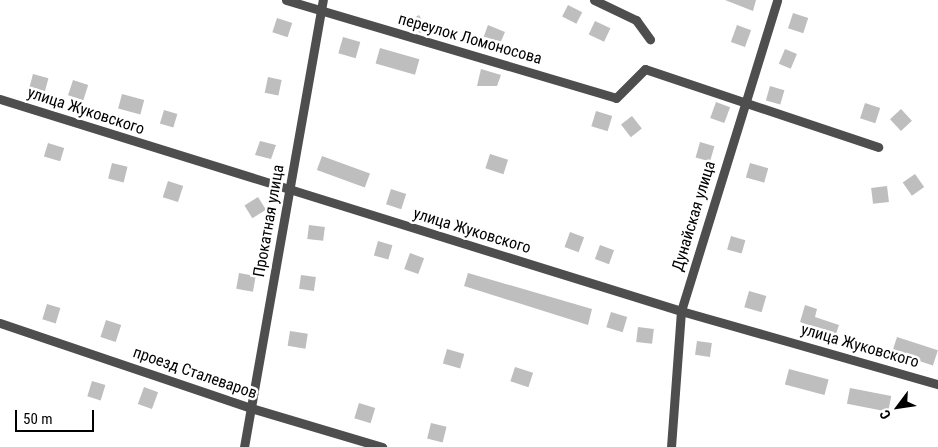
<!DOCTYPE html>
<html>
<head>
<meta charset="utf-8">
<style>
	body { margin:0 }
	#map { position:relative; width:938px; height:447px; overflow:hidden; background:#fff; font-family:"Roboto Condensed",sans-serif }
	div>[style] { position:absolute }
	.building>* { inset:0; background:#bebebe; transform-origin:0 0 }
	.minor>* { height:9px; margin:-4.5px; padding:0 4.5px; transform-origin:4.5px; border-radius:4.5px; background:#4e4e4e }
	span { translate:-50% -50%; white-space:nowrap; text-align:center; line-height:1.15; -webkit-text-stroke:5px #fff; paint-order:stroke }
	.street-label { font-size:16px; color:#000 }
	.north { position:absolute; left:873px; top:382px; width:50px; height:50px; -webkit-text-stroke:4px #fff; paint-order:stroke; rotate:239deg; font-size:14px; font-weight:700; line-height:20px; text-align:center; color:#000 }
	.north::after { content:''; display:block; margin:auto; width:18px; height:22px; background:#000; clip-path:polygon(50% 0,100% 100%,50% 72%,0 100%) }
	.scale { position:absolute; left:15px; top:410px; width:79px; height:22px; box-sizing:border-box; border:2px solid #000; border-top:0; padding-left:6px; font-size:15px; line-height:18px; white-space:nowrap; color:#000; -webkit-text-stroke:4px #fff; paint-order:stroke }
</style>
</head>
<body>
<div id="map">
	<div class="building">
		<div style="clip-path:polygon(725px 0,756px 0,753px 11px)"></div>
		<div style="left:568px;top:5px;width:16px;height:13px;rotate:27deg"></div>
		<div style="left:793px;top:13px;width:16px;height:16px;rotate:18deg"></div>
		<div style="clip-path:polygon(419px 15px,427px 29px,420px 33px,406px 23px)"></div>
		<div style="left:277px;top:18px;width:16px;height:15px;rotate:18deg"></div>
		<div style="left:595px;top:21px;width:17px;height:15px;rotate:25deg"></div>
		<div style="clip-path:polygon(488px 25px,505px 32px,499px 46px,481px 44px)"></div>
		<div style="left:737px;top:25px;width:15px;height:18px;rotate:20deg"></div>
		<div style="left:343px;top:37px;width:18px;height:17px;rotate:16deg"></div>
		<div style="left:380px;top:48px;width:41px;height:16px;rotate:16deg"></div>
		<div style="left:785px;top:49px;width:13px;height:16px;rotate:23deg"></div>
		<div style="clip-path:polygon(481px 69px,501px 75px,497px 86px,477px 86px)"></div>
		<div style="left:33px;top:74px;width:16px;height:16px;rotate:15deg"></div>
		<div style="left:268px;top:77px;width:14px;height:16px;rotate:12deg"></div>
		<div style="left:73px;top:80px;width:16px;height:16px;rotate:18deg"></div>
		<div style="left:770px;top:86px;width:15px;height:15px;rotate:16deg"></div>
		<div style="left:122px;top:94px;width:23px;height:15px;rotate:15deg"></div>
		<div style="left:716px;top:102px;width:15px;height:17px;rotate:20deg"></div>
		<div style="left:865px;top:103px;width:16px;height:16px;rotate:18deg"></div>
		<div style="left:901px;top:109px;width:16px;height:15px;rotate:47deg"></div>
		<div style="left:164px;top:110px;width:14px;height:14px;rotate:17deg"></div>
		<div style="left:596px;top:111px;width:17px;height:16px;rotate:17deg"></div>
		<div style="left:632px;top:116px;width:16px;height:14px;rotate:52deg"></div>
		<div style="clip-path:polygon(260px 141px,276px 145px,271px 159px,255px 155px)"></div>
		<div style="left:700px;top:142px;width:15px;height:16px;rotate:16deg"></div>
		<div style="left:48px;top:143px;width:17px;height:14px;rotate:17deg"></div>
		<div style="left:490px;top:154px;width:19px;height:15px;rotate:18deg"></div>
		<div style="left:322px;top:156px;width:51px;height:15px;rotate:20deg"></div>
		<div style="left:112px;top:163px;width:16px;height:16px;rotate:14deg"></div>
		<div style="left:750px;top:163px;width:19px;height:15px;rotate:16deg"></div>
		<div style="left:915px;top:174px;width:16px;height:15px;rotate:55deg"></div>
		<div style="left:168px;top:181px;width:16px;height:17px;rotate:18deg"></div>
		<div style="left:887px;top:186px;width:16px;height:16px;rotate:83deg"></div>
		<div style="left:391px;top:189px;width:16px;height:16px;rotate:18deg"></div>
		<div style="left:258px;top:197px;width:15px;height:16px;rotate:58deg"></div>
		<div style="left:309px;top:225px;width:16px;height:14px;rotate:7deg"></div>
		<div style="left:570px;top:232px;width:15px;height:16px;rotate:20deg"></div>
		<div style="left:731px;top:236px;width:15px;height:14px;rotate:16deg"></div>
		<div style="left:378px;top:241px;width:15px;height:15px;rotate:16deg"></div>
		<div style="left:600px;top:245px;width:15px;height:15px;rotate:20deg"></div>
		<div style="left:410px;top:253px;width:15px;height:17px;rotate:20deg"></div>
		<div style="left:239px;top:273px;width:17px;height:16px;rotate:10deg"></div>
		<div style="clip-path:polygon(468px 273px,592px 309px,588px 325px,464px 286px)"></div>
		<div style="left:301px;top:275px;width:15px;height:14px;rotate:8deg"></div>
		<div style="left:749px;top:291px;width:18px;height:17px;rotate:16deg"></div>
		<div style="left:47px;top:304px;width:14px;height:16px;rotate:17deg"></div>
		<div style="clip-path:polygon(805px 305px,817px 309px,815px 317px,839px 325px,835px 337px,800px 322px)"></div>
		<div style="left:611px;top:312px;width:17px;height:16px;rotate:17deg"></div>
		<div style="left:106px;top:320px;width:16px;height:18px;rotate:18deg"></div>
		<div style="left:638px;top:327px;width:16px;height:15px;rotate:7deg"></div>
		<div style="left:290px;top:331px;width:18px;height:15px;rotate:9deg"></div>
		<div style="left:897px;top:337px;width:43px;height:16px;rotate:18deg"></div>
		<div style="left:697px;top:341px;width:15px;height:14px;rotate:8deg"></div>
		<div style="left:447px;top:349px;width:18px;height:15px;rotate:16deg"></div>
		<div style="left:515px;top:367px;width:19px;height:15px;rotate:18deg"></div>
		<div style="left:789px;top:369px;width:41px;height:16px;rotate:15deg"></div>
		<div style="left:92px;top:381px;width:14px;height:16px;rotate:17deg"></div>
		<div style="left:144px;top:387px;width:15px;height:18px;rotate:20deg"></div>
		<div style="left:850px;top:388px;width:42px;height:16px;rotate:11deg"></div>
		<div style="left:359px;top:403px;width:17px;height:16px;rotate:17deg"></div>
		<div style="left:431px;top:423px;width:16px;height:16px;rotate:14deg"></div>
	</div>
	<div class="minor">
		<div style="left:286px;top:0;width:344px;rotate:16.5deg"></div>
		<div style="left:616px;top:98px;width:41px;rotate:-45deg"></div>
		<div style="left:645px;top:69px;width:246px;rotate:18.5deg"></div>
		<div style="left:594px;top:0;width:47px;rotate:25.5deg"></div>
		<div style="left:636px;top:20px;width:24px;rotate:54deg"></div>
		<div style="left:0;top:99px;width:713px;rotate:17.29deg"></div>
		<div style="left:681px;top:311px;width:267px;rotate:15.9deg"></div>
		<div style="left:0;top:323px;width:265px;rotate:18.7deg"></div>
		<div style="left:251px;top:408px;width:137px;rotate:16.6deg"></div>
		<div style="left:244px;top:447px;width:454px;rotate:-80deg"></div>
		<div style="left:671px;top:447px;width:136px;rotate:-85.8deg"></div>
		<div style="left:681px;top:311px;width:325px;rotate:-72.8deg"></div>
	</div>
	<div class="street-label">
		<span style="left:470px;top:39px;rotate:16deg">переулок Ломоносова</span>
		<span style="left:86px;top:111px;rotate:18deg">улица Жуковского</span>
		<span style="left:694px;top:216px;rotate:-73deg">Дунайская улица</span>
		<span style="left:269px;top:221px;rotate:-80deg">Прокатная улица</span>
		<span style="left:472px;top:231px;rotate:17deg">улица Жуковского</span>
		<span style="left:860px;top:346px;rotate:16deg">улица Жуковского</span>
		<span style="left:195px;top:373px;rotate:19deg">проезд Сталеваров</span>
	</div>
	<div class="north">С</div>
	<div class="scale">50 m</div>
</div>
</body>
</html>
